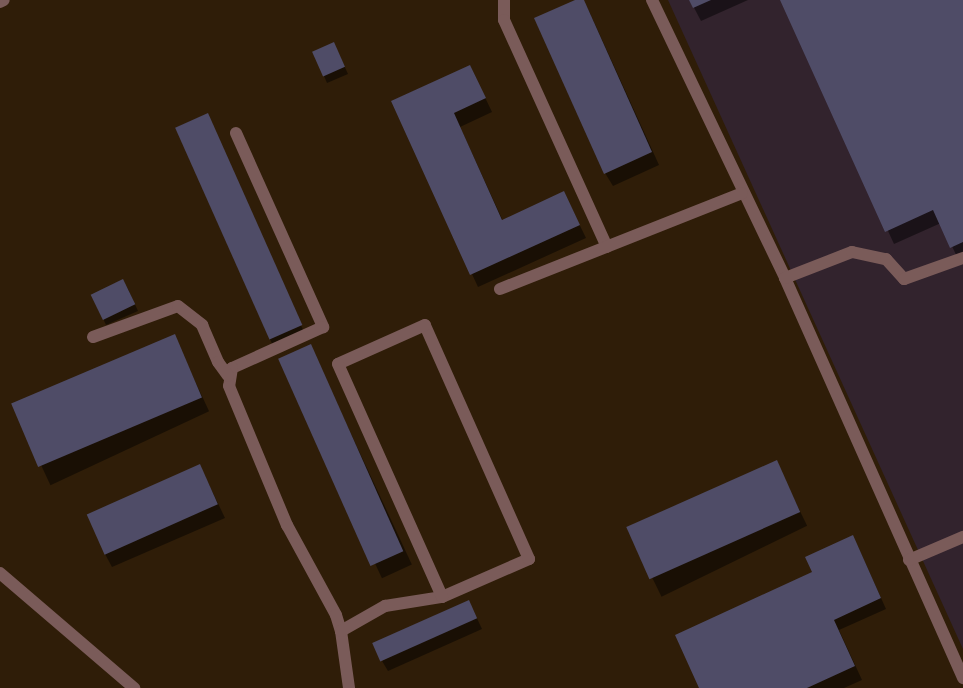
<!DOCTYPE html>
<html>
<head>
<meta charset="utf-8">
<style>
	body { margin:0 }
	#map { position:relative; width:963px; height:688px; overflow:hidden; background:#2f1d08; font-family:"Libre Baskerville",serif }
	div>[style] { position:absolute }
	.industrial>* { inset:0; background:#32232d }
	.shadow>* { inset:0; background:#0007; transform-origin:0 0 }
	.building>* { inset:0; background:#4f4c67; transform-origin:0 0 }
	.minor>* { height:12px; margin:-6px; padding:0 6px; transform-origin:6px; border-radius:6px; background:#7a5b59 }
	span { translate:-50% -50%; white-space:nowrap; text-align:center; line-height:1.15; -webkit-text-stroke:4px #2f1d08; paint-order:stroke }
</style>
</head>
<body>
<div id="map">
	<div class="industrial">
		<div style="clip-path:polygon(668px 0,963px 0,963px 649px)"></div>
	</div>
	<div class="shadow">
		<div style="clip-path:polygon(578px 0,583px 0,589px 11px,659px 165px,613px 186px,605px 173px)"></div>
		<div style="clip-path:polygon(690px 0,748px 0,701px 21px)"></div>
		<div style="clip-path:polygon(782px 0,963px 0,963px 259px,959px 261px,941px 223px,894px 244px)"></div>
		<div style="clip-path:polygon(337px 50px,348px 74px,327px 83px,324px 76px)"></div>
		<div style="clip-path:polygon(470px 66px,492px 112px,460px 127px,503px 221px,564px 193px,586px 238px,478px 287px,392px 101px)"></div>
		<div style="left:207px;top:114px;width:247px;height:34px;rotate:66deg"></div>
		<div style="clip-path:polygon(127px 287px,138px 311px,106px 325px,92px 294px)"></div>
		<div style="left:174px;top:336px;width:83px;height:175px;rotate:65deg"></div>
		<div style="left:310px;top:346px;width:241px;height:33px;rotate:65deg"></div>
		<div style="left:776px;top:462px;width:71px;height:162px;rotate:64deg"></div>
		<div style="clip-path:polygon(200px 466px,225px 518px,112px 567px,105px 554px)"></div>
		<div style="clip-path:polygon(858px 547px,886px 609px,839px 630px,862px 680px,844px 688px,701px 688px,814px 573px)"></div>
		<div style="clip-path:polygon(474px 612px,482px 629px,388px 671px,382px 661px)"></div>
	</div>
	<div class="building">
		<div style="clip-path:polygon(575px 0,584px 0,652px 152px,604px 174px,534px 18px)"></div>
		<div style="clip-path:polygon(689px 0,711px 0,693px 8px)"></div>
		<div style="clip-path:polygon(780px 0,963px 0,963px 242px,950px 248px,933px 210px,885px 232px)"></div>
		<div style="left:334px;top:42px;width:27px;height:24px;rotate:66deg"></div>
		<div style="clip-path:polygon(470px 65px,486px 98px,454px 113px,502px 220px,564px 191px,580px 225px,470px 275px,391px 101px)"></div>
		<div style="left:208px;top:113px;width:232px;height:36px;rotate:66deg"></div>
		<div style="left:123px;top:279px;width:28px;height:36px;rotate:64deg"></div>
		<div style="left:175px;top:334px;width:69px;height:178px;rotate:67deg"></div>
		<div style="left:311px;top:344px;width:227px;height:36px;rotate:66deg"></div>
		<div style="left:777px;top:460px;width:57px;height:165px;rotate:66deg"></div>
		<div style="left:200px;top:464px;width:44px;height:124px;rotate:66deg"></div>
		<div style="clip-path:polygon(853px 535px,881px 598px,834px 620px,855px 666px,807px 688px,699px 688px,675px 635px,812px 572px,805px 557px)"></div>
		<div style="left:469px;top:600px;width:20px;height:106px;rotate:66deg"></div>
	</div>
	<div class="minor">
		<div style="left:504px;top:0;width:20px;rotate:90deg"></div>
		<div style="left:504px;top:20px;width:249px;rotate:65.6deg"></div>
		<div style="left:652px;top:0;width:308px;rotate:64.4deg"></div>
		<div style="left:785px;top:278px;width:438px;rotate:66deg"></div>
		<div style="left:0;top:2px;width:4px;rotate:-27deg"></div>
		<div style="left:236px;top:133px;width:213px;rotate:65.8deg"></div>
		<div style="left:323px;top:327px;width:100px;rotate:155.7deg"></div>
		<div style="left:232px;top:368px;width:18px;rotate:99deg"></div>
		<div style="left:229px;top:386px;width:151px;rotate:67.4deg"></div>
		<div style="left:287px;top:525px;width:102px;rotate:61.4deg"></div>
		<div style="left:336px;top:615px;width:17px;rotate:73deg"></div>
		<div style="left:341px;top:631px;width:58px;rotate:82deg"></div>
		<div style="left:785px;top:278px;width:72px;rotate:-21.2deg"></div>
		<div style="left:852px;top:252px;width:35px;rotate:12deg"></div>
		<div style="left:886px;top:259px;width:27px;rotate:48deg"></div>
		<div style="left:904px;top:279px;width:63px;rotate:-19.6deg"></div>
		<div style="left:500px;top:289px;width:260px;rotate:-21.6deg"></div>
		<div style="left:93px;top:337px;width:90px;rotate:-20deg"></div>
		<div style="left:178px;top:306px;width:31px;rotate:38deg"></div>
		<div style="left:202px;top:325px;width:40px;rotate:66.6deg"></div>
		<div style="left:218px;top:362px;width:17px;rotate:54deg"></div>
		<div style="left:909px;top:560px;width:59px;rotate:-23.1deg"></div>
		<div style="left:0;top:573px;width:177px;rotate:40.6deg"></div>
		<div style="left:341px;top:631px;width:51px;rotate:-29.6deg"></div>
		<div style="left:385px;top:606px;width:58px;rotate:-9deg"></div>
		<div style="left:442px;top:597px;width:95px;rotate:-23.6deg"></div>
		<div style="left:529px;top:559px;width:256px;rotate:-114deg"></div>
		<div style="left:425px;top:325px;width:95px;rotate:155.9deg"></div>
		<div style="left:338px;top:364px;width:255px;rotate:65.9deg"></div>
	</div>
</div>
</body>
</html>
